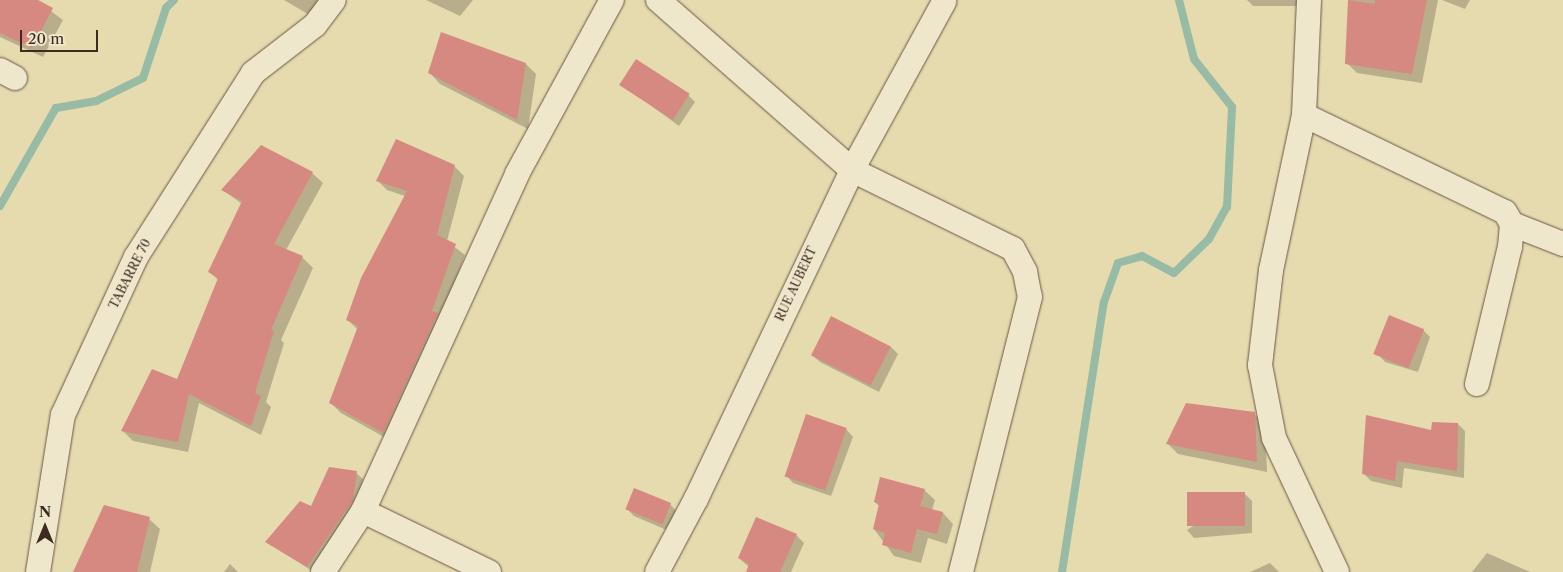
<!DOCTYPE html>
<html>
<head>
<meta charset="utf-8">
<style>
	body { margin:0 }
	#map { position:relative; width:1563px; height:572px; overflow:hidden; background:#e6daaf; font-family:"Libre Caslon Text",serif }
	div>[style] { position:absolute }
	.shadow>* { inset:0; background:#0003 }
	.stream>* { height:8px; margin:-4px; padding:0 4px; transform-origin:4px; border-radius:4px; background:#97bba5 }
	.building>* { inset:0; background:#d68980; transform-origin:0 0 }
	.roads { filter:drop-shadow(0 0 1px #695645) drop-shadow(0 0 1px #695645) }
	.minor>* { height:24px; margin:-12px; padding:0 12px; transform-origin:12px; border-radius:12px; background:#efe7cb }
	span { translate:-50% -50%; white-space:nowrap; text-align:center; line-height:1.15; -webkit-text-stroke:4px #efe7cb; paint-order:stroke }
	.street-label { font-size:12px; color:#3f2a22 }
	.north { position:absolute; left:20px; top:502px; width:50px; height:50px; -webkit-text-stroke:4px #efe7cb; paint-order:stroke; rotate:0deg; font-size:14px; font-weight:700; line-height:20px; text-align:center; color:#3f2a22 }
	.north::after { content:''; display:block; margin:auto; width:18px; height:22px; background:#3f2a22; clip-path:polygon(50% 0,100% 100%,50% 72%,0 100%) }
	.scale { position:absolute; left:20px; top:30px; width:78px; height:22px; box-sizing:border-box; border:2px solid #3f2a22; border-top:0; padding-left:6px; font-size:15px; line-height:18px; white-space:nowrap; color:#3f2a22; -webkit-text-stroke:4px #efe7cb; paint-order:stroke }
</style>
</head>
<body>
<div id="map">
	<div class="shadow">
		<div style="clip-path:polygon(0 0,36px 0,63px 20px,43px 57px,0 37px)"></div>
		<div style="clip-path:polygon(284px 0,334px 0,318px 20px)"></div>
		<div style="clip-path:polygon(426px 0,473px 0,460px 16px)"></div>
		<div style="clip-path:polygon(1247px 0,1313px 0,1307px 6px,1253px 6px)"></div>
		<div style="clip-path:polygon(1349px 0,1438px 0,1422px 83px,1357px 73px,1347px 63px)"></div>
		<div style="clip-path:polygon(1442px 0,1470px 0,1465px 9px)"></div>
		<div style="clip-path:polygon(526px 64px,536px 74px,528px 129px,440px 84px,430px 73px)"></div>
		<div style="clip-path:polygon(621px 84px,688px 95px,695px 102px,679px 126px)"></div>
		<div style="clip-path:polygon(454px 166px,464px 176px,447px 241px,465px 255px,393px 442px,341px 413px,331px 403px,358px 330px,347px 319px,405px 196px,387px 190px,377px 180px)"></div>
		<div style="clip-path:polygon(312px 173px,323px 183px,286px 250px,303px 258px,313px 268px,281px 340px,284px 343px,266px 402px,271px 407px,261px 435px,199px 403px,188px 452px,133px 441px,123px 431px,178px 380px,219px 281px,209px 271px,242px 204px,223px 190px)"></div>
		<div style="clip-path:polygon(831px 318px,891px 347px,898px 354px,879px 392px,820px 362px,812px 355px)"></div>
		<div style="clip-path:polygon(1423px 330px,1430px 337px,1418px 372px,1385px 362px,1378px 354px)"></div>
		<div style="clip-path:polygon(1254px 414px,1265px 424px,1267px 472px,1178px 454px,1168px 444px)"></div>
		<div style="clip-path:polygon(1458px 424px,1465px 431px,1464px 478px,1404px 468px,1402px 488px,1371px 481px,1363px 473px,1432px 432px)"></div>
		<div style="clip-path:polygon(846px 429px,853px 437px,831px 496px,793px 483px,786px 475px)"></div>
		<div style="clip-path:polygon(356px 473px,363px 479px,357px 511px,314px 572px,266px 542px)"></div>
		<div style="clip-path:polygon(924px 490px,935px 500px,932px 510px,943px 513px,953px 524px,947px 544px,928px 538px,921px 563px,894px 556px,874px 529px,880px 507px,875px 502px)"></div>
		<div style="clip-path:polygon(1244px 493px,1252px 501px,1252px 533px,1194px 538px,1187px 530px)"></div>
		<div style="clip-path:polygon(670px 504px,677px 512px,669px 531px,634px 516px,627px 509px)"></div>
		<div style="clip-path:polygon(149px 519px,160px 529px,150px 572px,77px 572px)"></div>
		<div style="clip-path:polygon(796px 535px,804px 543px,791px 572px,747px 572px,749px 567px,739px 558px)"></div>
		<div style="clip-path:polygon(1487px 553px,1530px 572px,1472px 572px)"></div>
		<div style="clip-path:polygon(1270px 563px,1279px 572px,1250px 572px)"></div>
		<div style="clip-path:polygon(230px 564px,238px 572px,224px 572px)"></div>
	</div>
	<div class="stream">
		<div style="left:0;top:206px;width:113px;rotate:-60.3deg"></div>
		<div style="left:56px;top:108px;width:41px;rotate:-9.9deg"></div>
		<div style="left:96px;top:101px;width:52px;rotate:-26.1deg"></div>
		<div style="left:143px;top:78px;width:74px;rotate:-71.8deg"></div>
		<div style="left:166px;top:8px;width:11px;rotate:-45deg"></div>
		<div style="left:1062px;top:572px;width:273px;rotate:-81.2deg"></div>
		<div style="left:1104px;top:302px;width:41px;rotate:-70.3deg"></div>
		<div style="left:1118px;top:263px;width:25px;rotate:-16deg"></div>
		<div style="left:1142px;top:256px;width:36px;rotate:28deg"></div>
		<div style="left:1174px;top:273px;width:49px;rotate:-44.2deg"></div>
		<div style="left:1209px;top:239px;width:37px;rotate:-61deg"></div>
		<div style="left:1227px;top:207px;width:100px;rotate:-87.1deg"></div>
		<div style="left:1232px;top:107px;width:61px;rotate:-128.4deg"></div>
		<div style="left:1194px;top:59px;width:61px;rotate:-104.3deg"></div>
	</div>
	<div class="building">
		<div style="clip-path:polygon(0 0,38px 0,53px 8px,32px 48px,0 33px)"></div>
		<div style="clip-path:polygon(1348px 0,1375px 4px,1375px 0,1427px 0,1412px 74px,1345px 64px)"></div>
		<div style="clip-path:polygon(441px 32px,526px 63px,517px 120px,428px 73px)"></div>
		<div style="left:636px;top:59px;width:64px;height:31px;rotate:33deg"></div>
		<div style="clip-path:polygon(396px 139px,455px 165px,437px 235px,456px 244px,432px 311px,438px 313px,383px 433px,329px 403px,358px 326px,346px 320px,361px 278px,407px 191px,376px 181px)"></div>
		<div style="clip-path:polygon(261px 145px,313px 172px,274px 244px,303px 256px,271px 330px,274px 331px,255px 393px,261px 396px,251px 426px,189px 394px,178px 442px,121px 431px,152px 369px,177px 379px,218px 278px,208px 272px,242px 201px,221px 190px)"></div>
		<div style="left:1389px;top:315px;width:38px;height:42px;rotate:22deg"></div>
		<div style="left:831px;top:316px;width:67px;height:44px;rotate:27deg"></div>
		<div style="clip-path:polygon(1186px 403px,1255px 412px,1257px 462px,1166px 444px)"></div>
		<div style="left:806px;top:414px;width:43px;height:66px;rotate:19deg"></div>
		<div style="clip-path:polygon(1366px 415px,1431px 430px,1432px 422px,1458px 423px,1457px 471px,1397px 461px,1395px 481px,1362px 474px)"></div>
		<div style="clip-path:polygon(329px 467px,357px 471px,353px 500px,307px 567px,265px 542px,300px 501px,311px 506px)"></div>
		<div style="clip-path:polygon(880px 477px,925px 489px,920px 506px,943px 512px,937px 534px,917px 529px,911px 553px,882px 545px,885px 533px,873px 529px,879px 504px,874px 502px)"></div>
		<div style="left:634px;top:488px;width:40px;height:23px;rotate:22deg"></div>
		<div style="left:1245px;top:492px;width:34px;height:58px;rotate:90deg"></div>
		<div style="clip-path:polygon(104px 505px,150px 517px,137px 572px,73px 572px)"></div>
		<div style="clip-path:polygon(756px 517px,797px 534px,780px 572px,746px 572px,749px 564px,738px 558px)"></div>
	</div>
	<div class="roads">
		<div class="minor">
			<div style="left:658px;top:0;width:258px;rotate:41.2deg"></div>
			<div style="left:852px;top:170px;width:179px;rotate:26.1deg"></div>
			<div style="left:1013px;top:249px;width:26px;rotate:62deg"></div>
			<div style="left:1025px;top:272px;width:25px;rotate:79deg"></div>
			<div style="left:1030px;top:297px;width:284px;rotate:104.1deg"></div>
			<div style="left:1309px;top:0;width:115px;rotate:92.5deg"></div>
			<div style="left:1304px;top:115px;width:158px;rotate:102deg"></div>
			<div style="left:1271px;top:270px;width:96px;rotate:96.6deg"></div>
			<div style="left:1260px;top:365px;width:74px;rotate:79.1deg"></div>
			<div style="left:1274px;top:438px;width:148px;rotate:64.8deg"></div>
			<div style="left:0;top:70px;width:17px;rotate:28deg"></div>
			<div style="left:1304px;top:115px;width:223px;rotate:25.8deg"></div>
			<div style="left:1505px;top:212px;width:14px;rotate:60deg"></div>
			<div style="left:1512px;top:224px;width:55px;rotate:21.4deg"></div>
			<div style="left:1477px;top:384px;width:141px;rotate:-76.5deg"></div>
			<div style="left:1510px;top:247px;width:23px;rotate:-85deg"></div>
			<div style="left:363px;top:511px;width:140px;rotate:25.8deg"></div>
			<div style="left:38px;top:572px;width:159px;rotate:-81deg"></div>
			<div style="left:63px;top:415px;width:174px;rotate:-65.2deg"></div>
			<div style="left:136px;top:257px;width:218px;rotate:-57.5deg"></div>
			<div style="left:253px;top:73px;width:78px;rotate:-37.7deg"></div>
			<div style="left:315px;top:25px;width:31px;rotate:-53deg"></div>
			<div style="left:323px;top:572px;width:73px;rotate:-56.7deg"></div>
			<div style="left:363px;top:511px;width:371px;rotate:-65.4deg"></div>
			<div style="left:517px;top:174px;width:198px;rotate:-61.4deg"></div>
			<div style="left:657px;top:572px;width:83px;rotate:-61.9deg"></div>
			<div style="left:696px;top:499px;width:364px;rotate:-64.6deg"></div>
			<div style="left:852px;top:170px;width:192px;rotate:-61.3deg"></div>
		</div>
	</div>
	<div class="street-label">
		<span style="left:130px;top:274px;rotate:-63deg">TABARRE 70</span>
		<span style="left:796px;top:284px;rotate:-65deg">RUE AUBERT</span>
	</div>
	<div class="north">N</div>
	<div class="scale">20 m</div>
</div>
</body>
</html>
